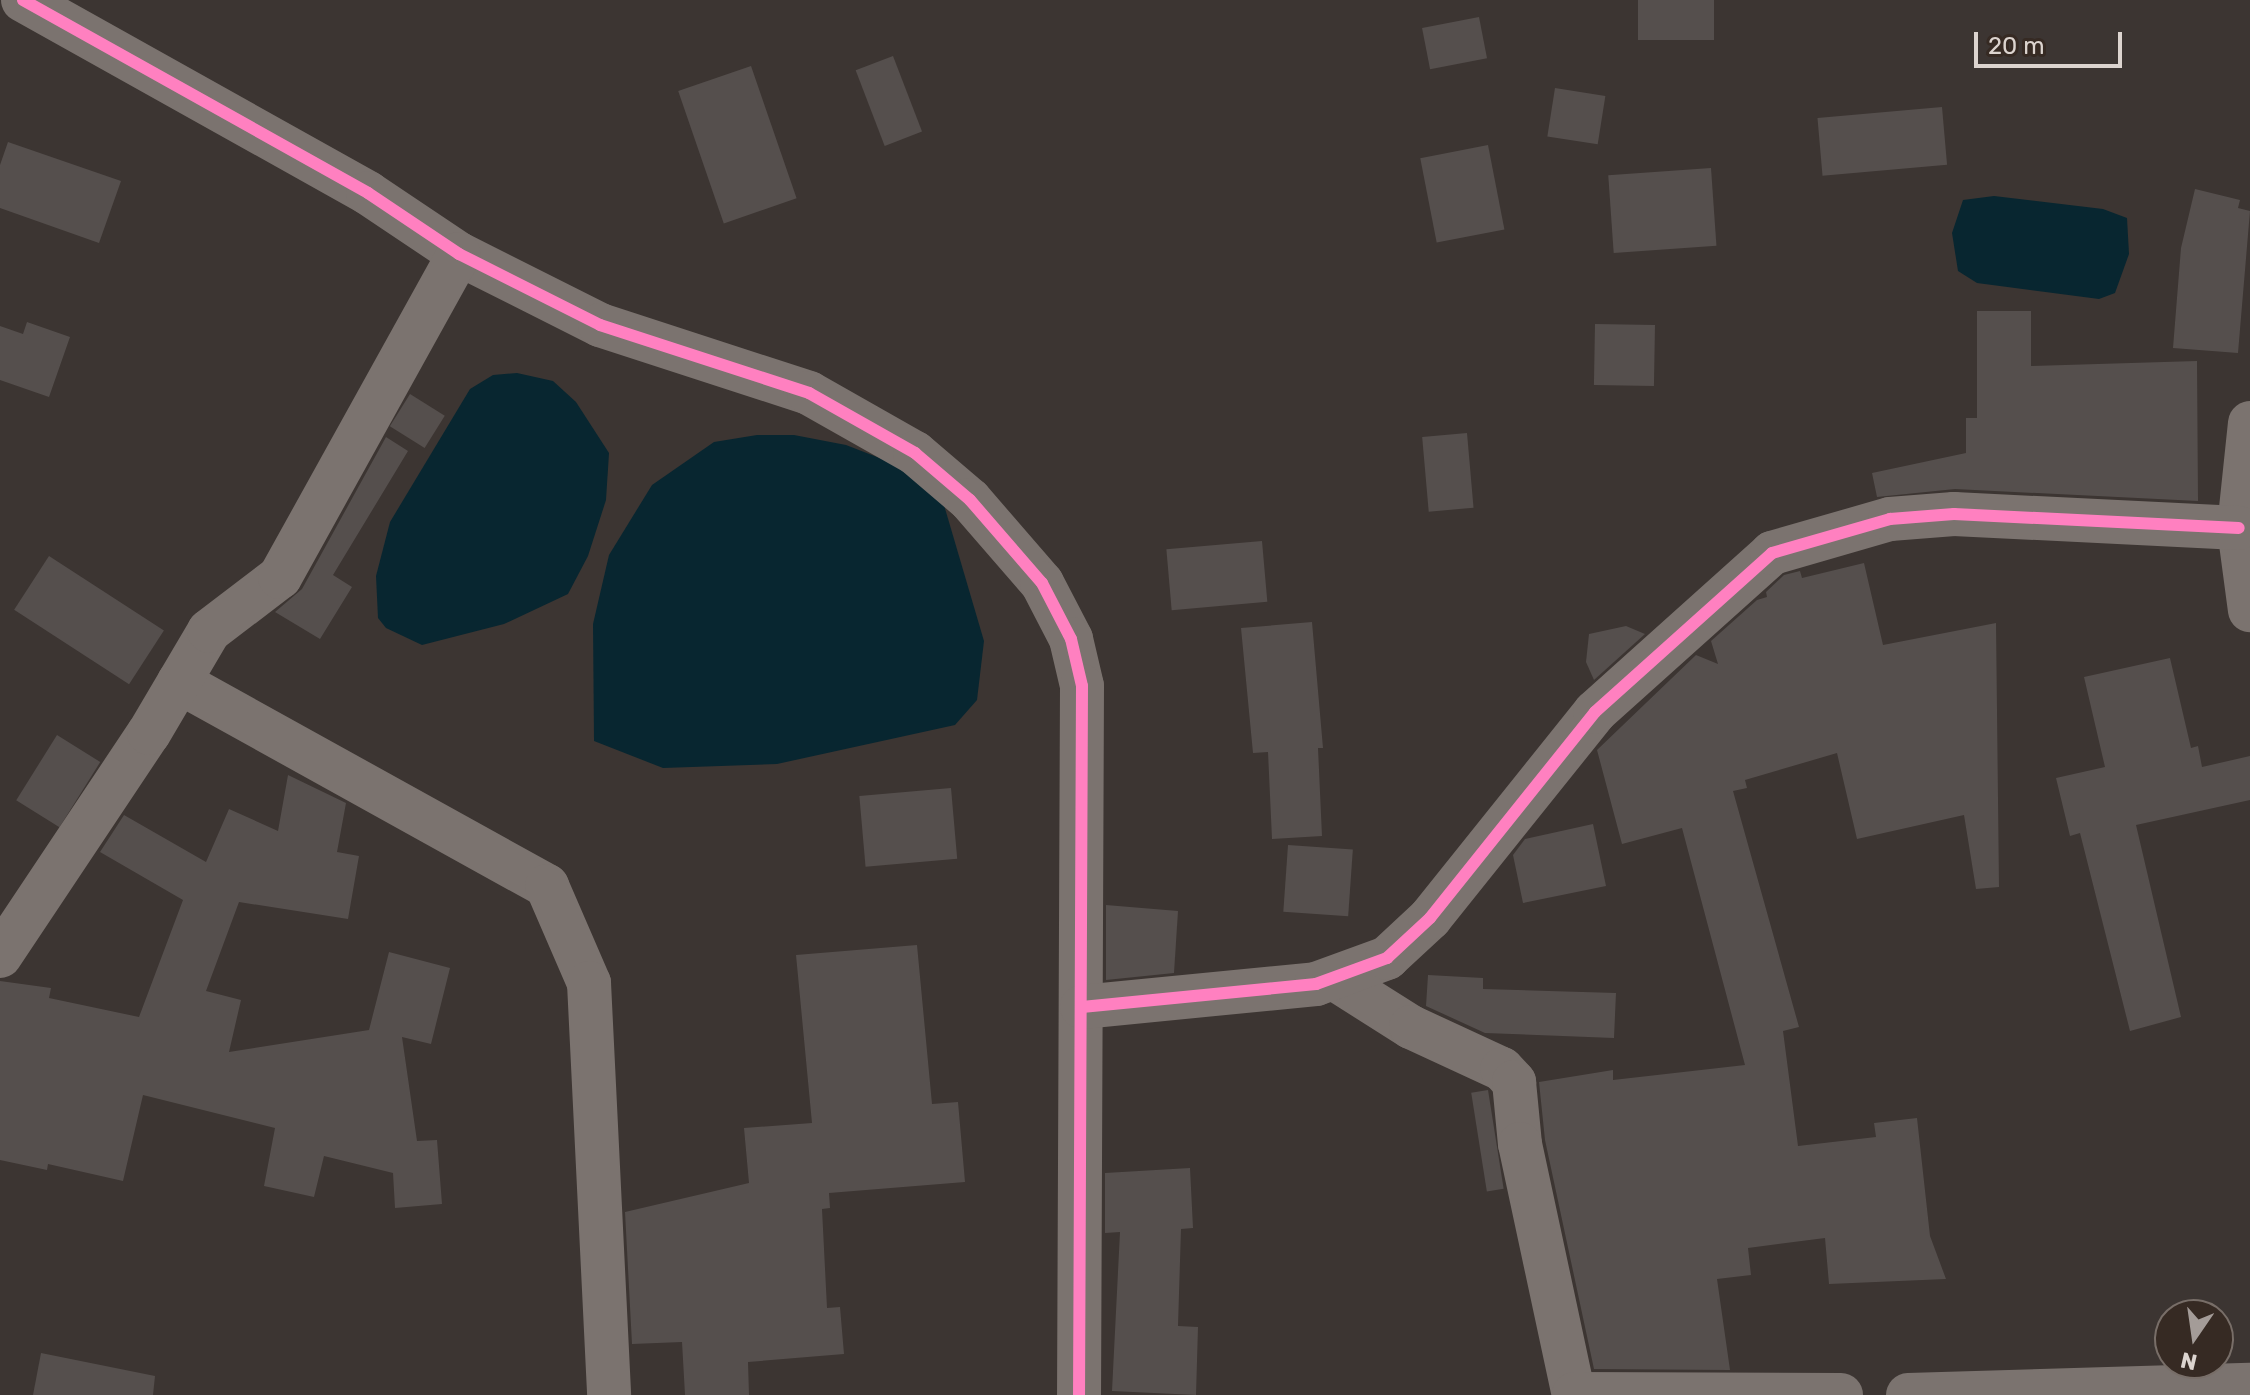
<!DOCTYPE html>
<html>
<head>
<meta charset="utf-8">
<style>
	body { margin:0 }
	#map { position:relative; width:2250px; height:1395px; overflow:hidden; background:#3c3532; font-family:Rubik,sans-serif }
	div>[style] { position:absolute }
	.water>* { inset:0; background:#082630 }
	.building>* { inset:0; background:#554f4d; transform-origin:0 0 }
	.minor>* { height:44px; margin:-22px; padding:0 22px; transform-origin:22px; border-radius:22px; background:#7b736f }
	.cycleway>* { height:12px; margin:-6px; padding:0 6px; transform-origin:6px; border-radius:6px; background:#ff80c0 }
	span { translate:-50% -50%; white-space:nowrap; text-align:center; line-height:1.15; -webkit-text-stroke:8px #362a23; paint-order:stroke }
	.north { position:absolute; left:2154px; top:1299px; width:80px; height:80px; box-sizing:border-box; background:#362a23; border:2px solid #786e68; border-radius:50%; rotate:193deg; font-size:22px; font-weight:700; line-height:32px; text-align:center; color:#dcd4cf }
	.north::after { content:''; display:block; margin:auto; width:28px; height:36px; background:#a49c98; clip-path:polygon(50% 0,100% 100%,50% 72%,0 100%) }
	.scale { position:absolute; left:1974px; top:32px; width:148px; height:36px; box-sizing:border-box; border:4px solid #dcd4cf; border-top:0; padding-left:10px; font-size:24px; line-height:28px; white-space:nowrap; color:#dcd4cf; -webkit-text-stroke:6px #362a23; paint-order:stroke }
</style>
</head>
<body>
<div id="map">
	<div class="water">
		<div style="clip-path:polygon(1994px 196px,2103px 209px,2127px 218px,2129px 254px,2115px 293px,2099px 299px,1977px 283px,1958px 271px,1952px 233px,1963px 200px)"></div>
		<div style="clip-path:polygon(517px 373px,553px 381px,576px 402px,609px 453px,606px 500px,588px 556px,568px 594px,504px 624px,422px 645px,386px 628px,378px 618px,376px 576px,390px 522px,470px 389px,493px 375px)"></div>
		<div style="clip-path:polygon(757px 435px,794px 435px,846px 445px,895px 464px,944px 505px,984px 641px,977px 700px,955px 725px,777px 764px,663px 768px,594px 741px,593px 624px,609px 555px,652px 485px,714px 442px)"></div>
	</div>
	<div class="building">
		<div style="left:1638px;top:0;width:76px;height:40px"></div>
		<div style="left:1479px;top:17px;width:42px;height:58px;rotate:79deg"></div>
		<div style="left:893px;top:56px;width:81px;height:40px;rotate:69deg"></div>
		<div style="left:751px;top:66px;width:140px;height:77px;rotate:71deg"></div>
		<div style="left:1555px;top:88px;width:51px;height:49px;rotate:9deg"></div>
		<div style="left:1942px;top:107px;width:58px;height:125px;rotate:85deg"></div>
		<div style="clip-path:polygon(8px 142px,121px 181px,99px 243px,0 208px,0 165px)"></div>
		<div style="left:1488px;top:145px;width:86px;height:69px;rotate:79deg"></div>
		<div style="left:1711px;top:168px;width:78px;height:103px;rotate:86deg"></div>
		<div style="clip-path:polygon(2195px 189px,2240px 200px,2238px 208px,2250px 211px,2238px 353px,2173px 348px,2181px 248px)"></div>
		<div style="clip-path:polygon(1977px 311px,2031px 311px,2031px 366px,2197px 361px,2198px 501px,1955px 489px,1877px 497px,1872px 473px,1966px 453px,1966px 418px,1977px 418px)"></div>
		<div style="clip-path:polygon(27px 322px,70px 337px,49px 397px,0 380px,0 326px,23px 334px)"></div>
		<div style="left:1595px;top:324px;width:60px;height:61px;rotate:1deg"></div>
		<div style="left:410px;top:394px;width:41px;height:38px;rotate:32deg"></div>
		<div style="left:1467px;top:433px;width:75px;height:45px;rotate:85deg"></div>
		<div style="clip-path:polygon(386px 437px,408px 451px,333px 575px,352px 587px,320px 639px,275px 612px,302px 589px)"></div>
		<div style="left:1262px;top:541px;width:61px;height:96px;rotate:85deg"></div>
		<div style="left:49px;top:556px;width:137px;height:64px;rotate:33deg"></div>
		<div style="clip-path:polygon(1864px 563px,1883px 645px,1996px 623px,1999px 887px,1976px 889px,1964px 815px,1857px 839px,1837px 753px,1745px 780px,1747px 788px,1733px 791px,1799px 1027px,1783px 1031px,1798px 1146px,1876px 1137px,1874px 1123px,1917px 1118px,1930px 1236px,1946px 1279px,1829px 1284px,1825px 1238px,1748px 1248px,1751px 1275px,1717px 1279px,1730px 1370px,1594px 1369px,1545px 1140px,1539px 1082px,1613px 1070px,1613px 1080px,1745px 1065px,1682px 828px,1622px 844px,1597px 750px,1696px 655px,1718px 664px,1711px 641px,1757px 600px,1767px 597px,1766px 592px,1784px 575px,1800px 571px,1802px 578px)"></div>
		<div style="clip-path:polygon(1312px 622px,1323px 748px,1318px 748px,1322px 836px,1272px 839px,1268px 752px,1253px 753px,1241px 628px)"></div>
		<div style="clip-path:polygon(1626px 626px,1645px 634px,1594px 680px,1586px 662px,1589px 634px)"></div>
		<div style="clip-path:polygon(2170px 658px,2191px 748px,2198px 746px,2202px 767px,2250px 756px,2250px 800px,2136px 825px,2181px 1017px,2130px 1031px,2080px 833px,2070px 836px,2056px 778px,2105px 767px,2084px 677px)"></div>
		<div style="left:57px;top:735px;width:51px;height:77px;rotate:32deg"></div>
		<div style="clip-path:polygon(288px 775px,346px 803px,337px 852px,359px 856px,348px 919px,239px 902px,206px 991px,241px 1000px,229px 1052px,369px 1030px,389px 952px,450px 968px,431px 1044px,402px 1037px,417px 1141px,437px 1140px,442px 1204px,395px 1208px,393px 1173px,324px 1156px,314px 1197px,264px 1186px,275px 1128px,143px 1095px,123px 1181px,48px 1164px,47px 1170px,0 1160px,0 981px,51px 988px,49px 998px,139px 1017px,183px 900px,100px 852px,124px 815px,206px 862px,229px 809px,278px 831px)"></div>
		<div style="left:951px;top:788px;width:71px;height:92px;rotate:85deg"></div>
		<div style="clip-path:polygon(1593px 824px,1606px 886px,1523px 903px,1513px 855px,1525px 839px)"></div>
		<div style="left:1288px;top:845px;width:65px;height:67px;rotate:4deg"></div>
		<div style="clip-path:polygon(1106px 905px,1178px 911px,1174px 973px,1106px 980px)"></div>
		<div style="clip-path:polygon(917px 945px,932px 1104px,958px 1102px,965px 1182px,829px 1193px,830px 1208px,822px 1209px,827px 1308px,840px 1307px,844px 1354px,748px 1362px,749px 1395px,685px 1395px,682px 1342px,632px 1344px,625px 1212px,749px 1183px,744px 1128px,812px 1123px,796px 955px)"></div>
		<div style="clip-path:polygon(1428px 975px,1483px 978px,1483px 989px,1616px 993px,1614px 1038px,1485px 1033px,1426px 1006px)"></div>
		<div style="left:1488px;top:1090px;width:100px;height:17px;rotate:81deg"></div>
		<div style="clip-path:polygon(1190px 1168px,1193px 1228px,1181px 1229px,1178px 1326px,1198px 1327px,1196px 1395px,1112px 1391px,1120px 1232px,1105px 1233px,1105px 1173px)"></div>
		<div style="clip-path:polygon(41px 1353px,155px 1376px,153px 1395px,33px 1395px)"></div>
	</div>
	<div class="minor">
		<div style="left:23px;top:0;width:395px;rotate:29.2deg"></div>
		<div style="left:368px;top:193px;width:110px;rotate:33.8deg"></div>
		<div style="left:459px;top:254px;width:158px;rotate:26.7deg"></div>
		<div style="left:600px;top:325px;width:220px;rotate:18deg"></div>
		<div style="left:809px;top:393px;width:122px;rotate:29.5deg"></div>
		<div style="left:915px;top:453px;width:72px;rotate:40.5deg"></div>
		<div style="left:970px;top:500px;width:110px;rotate:49.1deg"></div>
		<div style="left:1042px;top:583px;width:63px;rotate:62.6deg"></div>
		<div style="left:1071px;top:639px;width:48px;rotate:76.8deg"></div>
		<div style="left:1082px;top:686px;width:709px;rotate:90.24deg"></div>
		<div style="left:2250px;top:423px;width:106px;rotate:96deg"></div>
		<div style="left:2239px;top:528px;width:83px;rotate:82.4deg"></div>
		<div style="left:179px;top:682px;width:421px;rotate:29deg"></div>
		<div style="left:547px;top:886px;width:106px;rotate:66.6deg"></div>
		<div style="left:589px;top:983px;width:412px;rotate:87.2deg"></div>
		<div style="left:0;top:956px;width:268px;rotate:-56.3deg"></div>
		<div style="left:149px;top:733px;width:118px;rotate:-59.5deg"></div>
		<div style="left:209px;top:631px;width:89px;rotate:-37.3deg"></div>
		<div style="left:280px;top:577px;width:369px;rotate:-61deg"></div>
		<div style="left:1335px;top:979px;width:90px;rotate:32.3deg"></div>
		<div style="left:1411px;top:1027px;width:100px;rotate:24.8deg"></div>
		<div style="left:1502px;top:1069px;width:18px;rotate:47deg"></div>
		<div style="left:1514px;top:1082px;width:62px;rotate:84.5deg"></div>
		<div style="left:1520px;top:1144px;width:257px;rotate:77.9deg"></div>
		<div style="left:1082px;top:1007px;width:235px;rotate:-5.6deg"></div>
		<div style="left:1316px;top:984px;width:76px;rotate:-20.1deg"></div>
		<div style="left:1387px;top:958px;width:59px;rotate:-42.9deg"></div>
		<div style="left:1430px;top:918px;width:264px;rotate:-51.3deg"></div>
		<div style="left:1595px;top:712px;width:238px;rotate:-41.9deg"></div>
		<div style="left:1772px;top:553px;width:123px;rotate:-16.1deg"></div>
		<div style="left:1890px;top:519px;width:64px;rotate:-4.5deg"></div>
		<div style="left:1954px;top:514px;width:285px;rotate:2.8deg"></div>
		<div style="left:1574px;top:1394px;width:267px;rotate:0.2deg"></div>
		<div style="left:1908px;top:1395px;width:342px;rotate:-1.7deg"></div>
	</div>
	<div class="cycleway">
		<div style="left:23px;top:0;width:395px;rotate:29.2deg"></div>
		<div style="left:368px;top:193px;width:110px;rotate:33.8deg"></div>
		<div style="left:459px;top:254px;width:158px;rotate:26.7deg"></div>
		<div style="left:600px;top:325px;width:220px;rotate:18deg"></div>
		<div style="left:809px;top:393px;width:122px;rotate:29.5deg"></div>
		<div style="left:915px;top:453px;width:72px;rotate:40.5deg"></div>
		<div style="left:970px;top:500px;width:110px;rotate:49.1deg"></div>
		<div style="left:1042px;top:583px;width:63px;rotate:62.6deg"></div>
		<div style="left:1071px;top:639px;width:48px;rotate:76.8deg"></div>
		<div style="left:1082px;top:686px;width:709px;rotate:90.24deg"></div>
		<div style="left:1082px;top:1007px;width:235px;rotate:-5.6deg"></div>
		<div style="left:1316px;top:984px;width:76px;rotate:-20.1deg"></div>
		<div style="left:1387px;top:958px;width:59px;rotate:-42.9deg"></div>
		<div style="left:1430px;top:918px;width:264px;rotate:-51.3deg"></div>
		<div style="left:1595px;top:712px;width:238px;rotate:-41.9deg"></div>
		<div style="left:1772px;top:553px;width:123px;rotate:-16.1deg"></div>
		<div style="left:1890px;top:519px;width:64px;rotate:-4.5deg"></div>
		<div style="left:1954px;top:514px;width:285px;rotate:2.8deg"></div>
	</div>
	<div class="north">N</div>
	<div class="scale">20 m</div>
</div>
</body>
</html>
